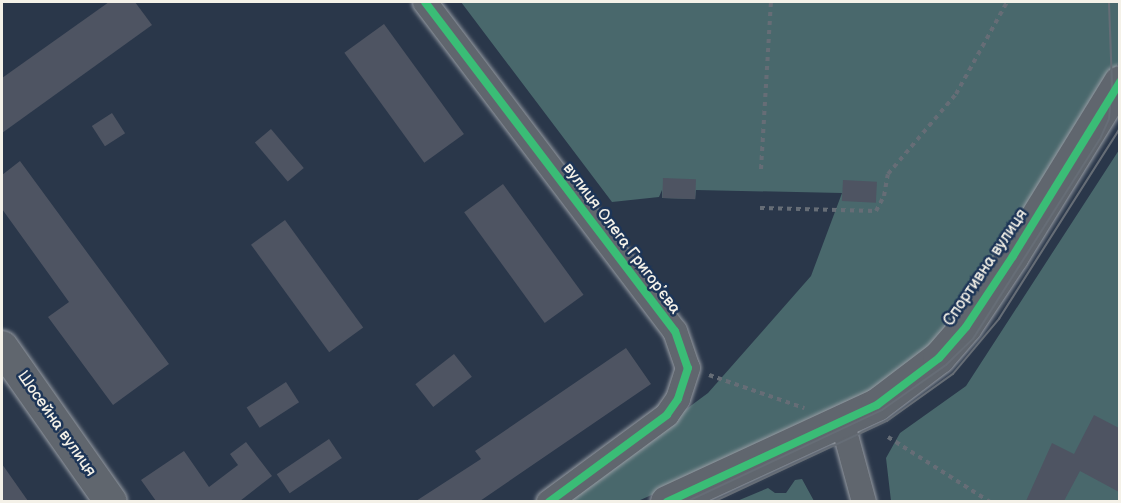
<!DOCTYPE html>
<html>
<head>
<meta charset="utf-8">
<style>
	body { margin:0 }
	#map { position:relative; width:1121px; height:503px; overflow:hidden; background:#2a374a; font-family:"Balsamiq Sans",sans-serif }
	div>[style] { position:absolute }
	.green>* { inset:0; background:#49686c }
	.building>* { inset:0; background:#4e5462; transform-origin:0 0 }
	.path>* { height:4px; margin-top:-2px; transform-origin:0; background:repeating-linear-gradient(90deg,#666d76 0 4.5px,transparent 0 9px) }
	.roads { filter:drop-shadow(0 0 2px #979ca3) drop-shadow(0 0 2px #979ca3) }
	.minor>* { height:24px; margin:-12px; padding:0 12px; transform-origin:12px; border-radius:12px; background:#60666e }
	.tertiary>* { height:32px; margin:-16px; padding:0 16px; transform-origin:16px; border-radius:16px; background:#60666e }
	.tram>* { height:1.5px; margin:-0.75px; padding:0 0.75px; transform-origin:0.75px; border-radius:0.75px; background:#666d76 }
	.cycleway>* { height:8px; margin:-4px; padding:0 4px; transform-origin:4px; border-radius:4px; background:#3abd76 }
	span { translate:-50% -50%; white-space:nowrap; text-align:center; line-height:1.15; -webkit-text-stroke:5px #1d3557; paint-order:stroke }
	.street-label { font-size:16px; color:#f4f1e8 }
	.frame { position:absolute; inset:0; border:3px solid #f4f1e8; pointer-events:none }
</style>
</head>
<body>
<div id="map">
	<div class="green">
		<div style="clip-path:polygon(461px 2px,1119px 2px,1119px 62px,973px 298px,934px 350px,876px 395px,638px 501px,562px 501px,708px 393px,811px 276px,842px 193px,696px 190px,695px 199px,662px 198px,662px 190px,659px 197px,612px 202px)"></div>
		<div style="clip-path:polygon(1119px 150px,1119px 501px,891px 501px,886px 458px,900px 433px,966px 386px)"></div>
		<div style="clip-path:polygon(802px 479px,814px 501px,737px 501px,768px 488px,775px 493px,786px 493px,795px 480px)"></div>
	</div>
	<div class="building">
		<div style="clip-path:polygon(109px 2px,135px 2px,152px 25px,2px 133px,2px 78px)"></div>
		<div style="left:384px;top:24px;width:136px;height:49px;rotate:54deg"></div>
		<div style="left:112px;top:113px;width:24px;height:24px;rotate:57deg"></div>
		<div style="left:271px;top:129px;width:51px;height:21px;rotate:50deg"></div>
		<div style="clip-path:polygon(20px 161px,169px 364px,113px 405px,48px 317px,69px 302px,2px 209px,2px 175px)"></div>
		<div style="left:663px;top:178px;width:33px;height:20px;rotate:2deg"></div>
		<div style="left:843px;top:180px;width:34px;height:21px;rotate:3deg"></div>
		<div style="left:503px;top:184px;width:137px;height:48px;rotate:54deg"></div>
		<div style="left:285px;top:220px;width:133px;height:42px;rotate:54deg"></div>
		<div style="clip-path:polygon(626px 348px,651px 384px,480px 501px,416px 501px,481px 459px,475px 451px)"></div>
		<div style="left:454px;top:354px;width:29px;height:49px;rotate:52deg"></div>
		<div style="left:286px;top:382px;width:24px;height:47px;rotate:57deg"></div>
		<div style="clip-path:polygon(1094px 415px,1119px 428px,1119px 492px,1080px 471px,1064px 501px,1026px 501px,1052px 443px,1074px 454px)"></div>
		<div style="left:329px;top:439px;width:23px;height:63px;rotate:56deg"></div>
		<div style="clip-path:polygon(246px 442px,272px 476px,240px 501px,156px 501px,141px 480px,184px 451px,209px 487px,238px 465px,230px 454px)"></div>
		<div style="clip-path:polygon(2px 464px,28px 501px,2px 501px)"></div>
	</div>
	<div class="path">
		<div style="left:761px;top:169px;width:167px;rotate:-86.6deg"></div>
		<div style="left:760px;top:208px;width:116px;rotate:1.5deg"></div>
		<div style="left:876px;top:211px;width:17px;rotate:-62deg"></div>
		<div style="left:884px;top:196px;width:22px;rotate:-80deg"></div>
		<div style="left:888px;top:174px;width:105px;rotate:-49.6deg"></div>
		<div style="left:956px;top:94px;width:105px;rotate:-61deg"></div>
		<div style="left:709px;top:375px;width:101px;rotate:19.2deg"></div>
		<div style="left:888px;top:437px;width:121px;rotate:32.5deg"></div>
	</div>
	<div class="roads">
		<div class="minor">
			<div style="left:425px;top:2px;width:413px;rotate:52.8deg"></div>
			<div style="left:675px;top:331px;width:39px;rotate:71deg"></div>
			<div style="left:688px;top:368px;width:33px;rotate:108deg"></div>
			<div style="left:678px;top:399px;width:19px;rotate:125deg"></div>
			<div style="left:667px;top:415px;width:147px;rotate:143.6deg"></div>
			<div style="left:842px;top:421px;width:84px;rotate:74.8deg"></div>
		</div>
		<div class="tertiary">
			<div style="left:2px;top:347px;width:189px;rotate:54.9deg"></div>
			<div style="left:667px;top:502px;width:231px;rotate:-24.8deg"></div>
			<div style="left:877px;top:405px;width:78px;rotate:-37.2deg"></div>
			<div style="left:939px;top:358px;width:41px;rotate:-48.9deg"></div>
			<div style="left:966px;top:327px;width:85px;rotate:-56.5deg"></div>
			<div style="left:1013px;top:256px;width:204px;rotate:-58.4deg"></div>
		</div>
	</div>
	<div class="tram">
		<div style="left:686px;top:502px;width:217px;rotate:-25.1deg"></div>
		<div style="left:882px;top:410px;width:78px;rotate:-35.1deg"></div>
		<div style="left:946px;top:365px;width:37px;rotate:-44deg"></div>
		<div style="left:973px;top:339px;width:239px;rotate:-57.6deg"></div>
		<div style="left:1101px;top:137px;width:20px;rotate:-66deg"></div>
		<div style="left:1109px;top:119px;width:34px;rotate:-85deg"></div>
		<div style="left:1112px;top:85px;width:83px;rotate:-92.1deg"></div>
		<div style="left:713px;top:502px;width:192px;rotate:-25deg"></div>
		<div style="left:887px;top:421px;width:81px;rotate:-35.5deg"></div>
		<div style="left:953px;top:374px;width:72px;rotate:-50.1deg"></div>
		<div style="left:999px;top:319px;width:226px;rotate:-57.6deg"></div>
	</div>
	<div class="cycleway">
		<div style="left:425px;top:2px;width:413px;rotate:52.8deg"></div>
		<div style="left:675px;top:331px;width:39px;rotate:71deg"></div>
		<div style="left:688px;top:368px;width:33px;rotate:108deg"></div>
		<div style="left:678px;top:399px;width:19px;rotate:125deg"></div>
		<div style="left:667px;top:415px;width:147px;rotate:143.6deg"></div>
		<div style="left:667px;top:502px;width:231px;rotate:-24.8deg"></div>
		<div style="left:877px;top:405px;width:78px;rotate:-37.2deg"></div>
		<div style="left:939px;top:358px;width:41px;rotate:-48.9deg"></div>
		<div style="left:966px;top:327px;width:85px;rotate:-56.5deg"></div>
		<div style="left:1013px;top:256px;width:204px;rotate:-58.4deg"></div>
	</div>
	<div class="street-label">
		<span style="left:621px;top:239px;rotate:53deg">вулиця Олега Григорʼєва</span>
		<span style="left:986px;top:268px;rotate:-56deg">Спортивна вулиця</span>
		<span style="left:56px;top:424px;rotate:55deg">Шосейна вулиця</span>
	</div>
	<div class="frame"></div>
</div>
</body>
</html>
